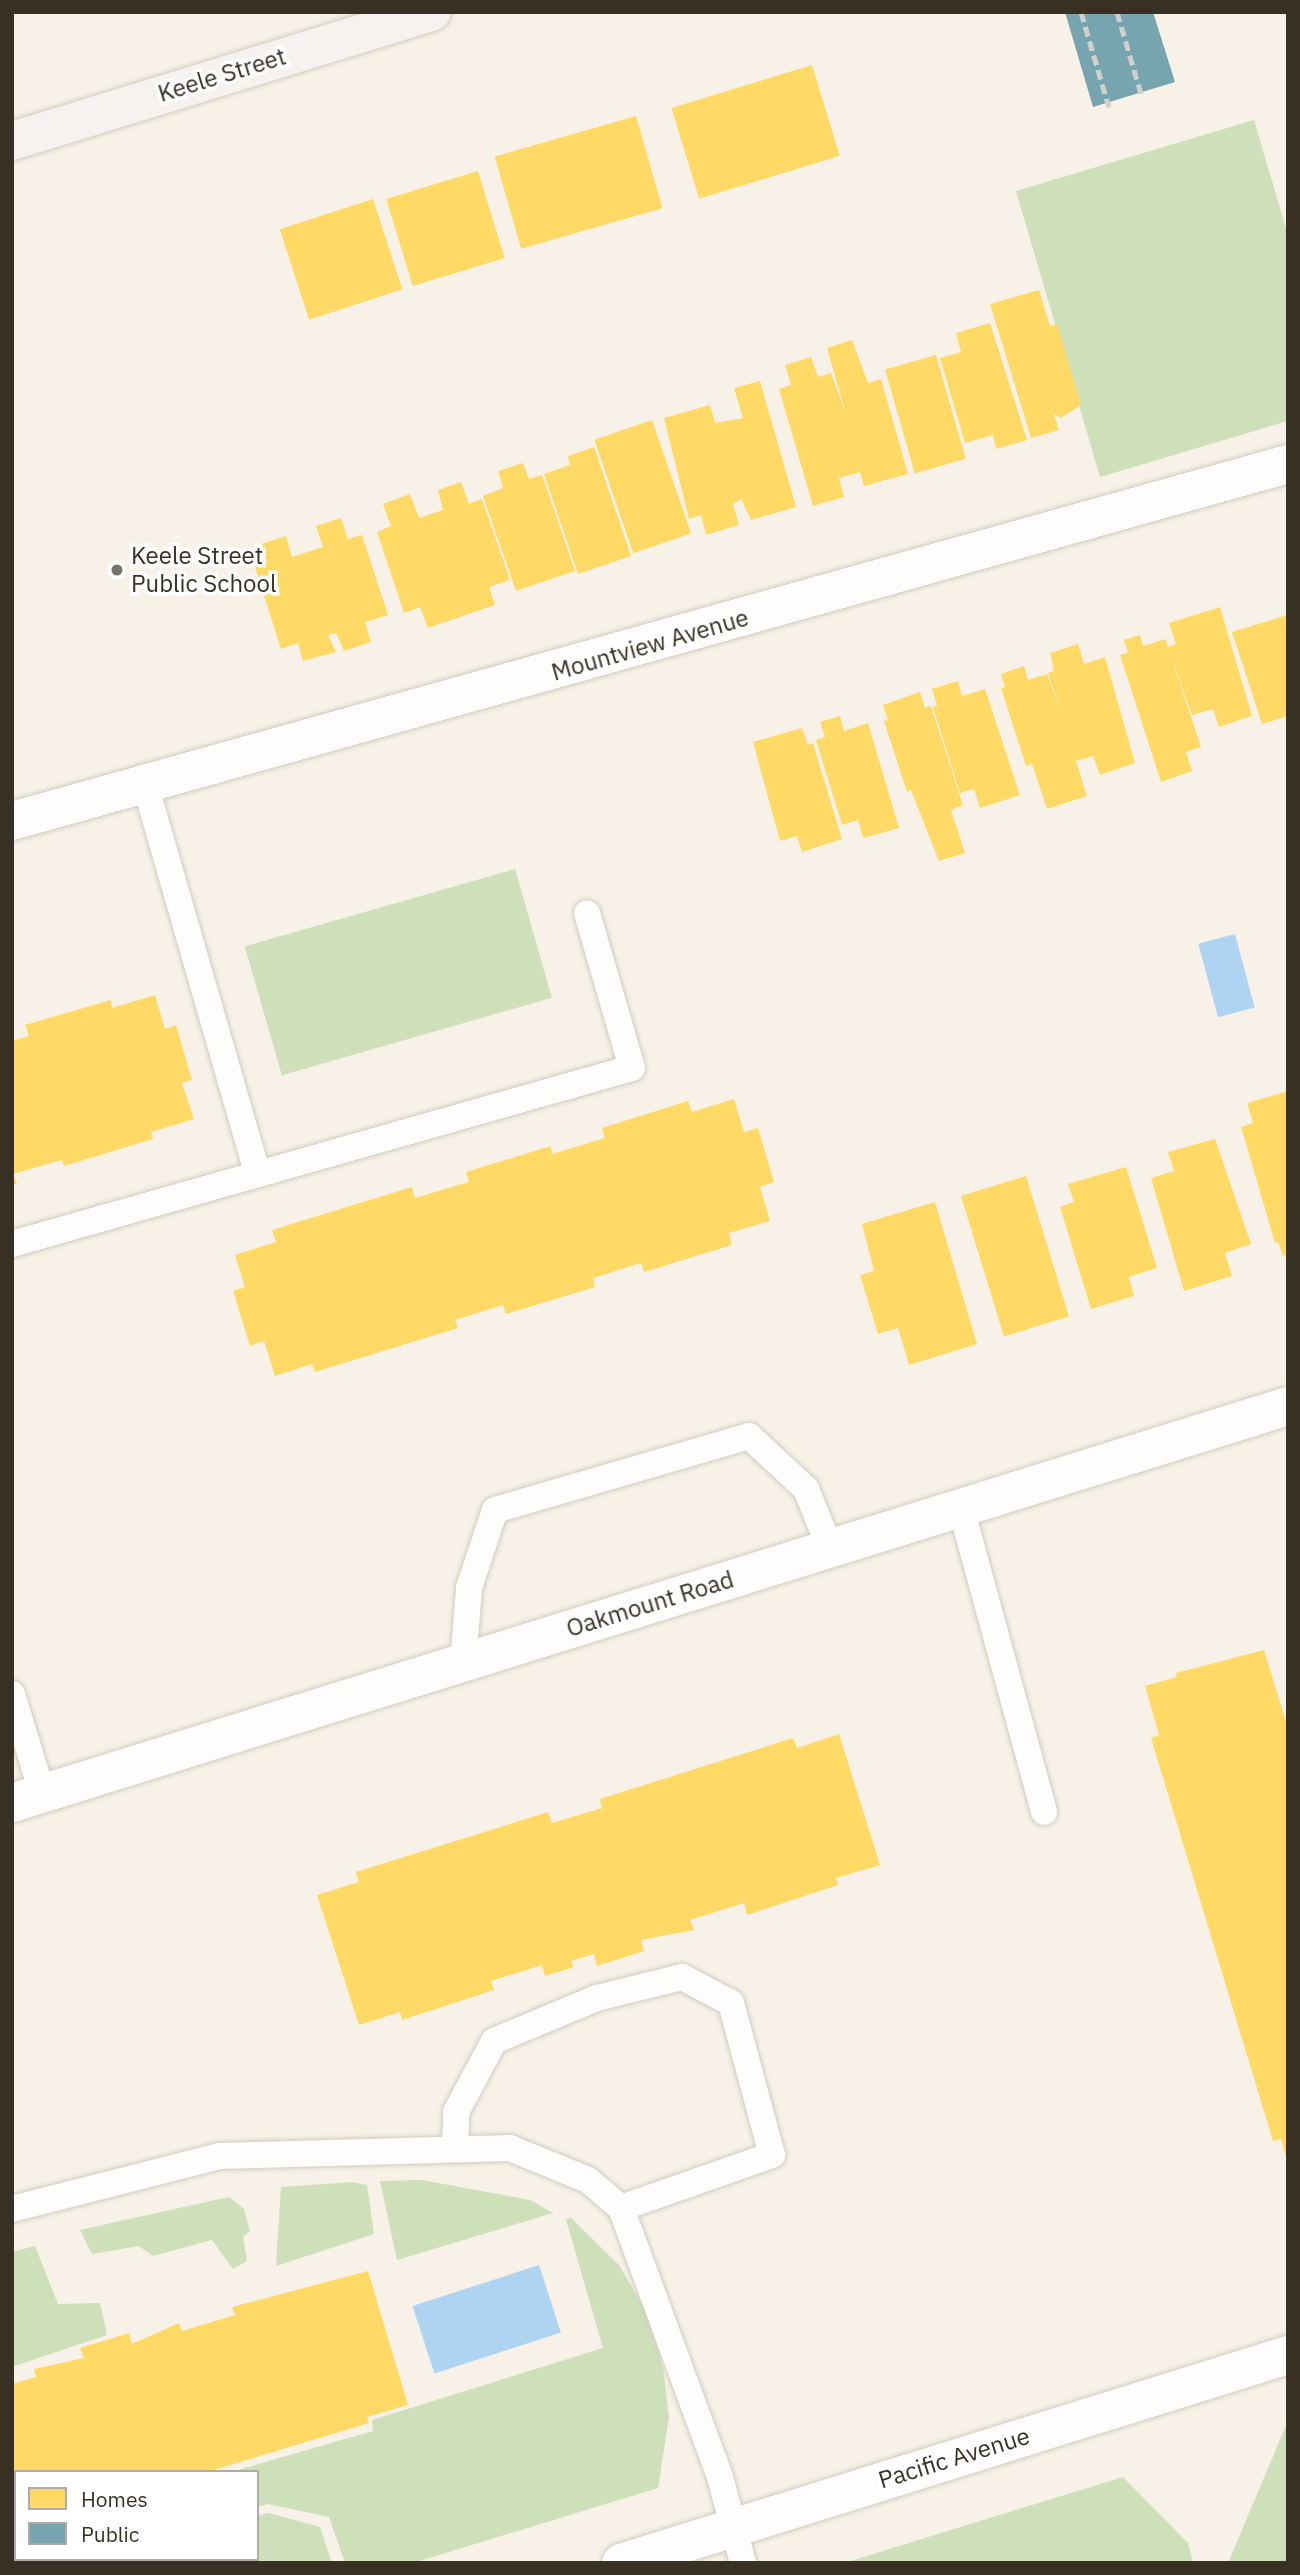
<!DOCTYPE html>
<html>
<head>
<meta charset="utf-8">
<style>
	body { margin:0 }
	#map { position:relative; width:1300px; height:2575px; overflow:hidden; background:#f7f1e7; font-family:"IBM Plex Sans",sans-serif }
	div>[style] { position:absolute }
	.green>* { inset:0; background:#cde0b9; transform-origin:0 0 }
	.water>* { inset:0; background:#aed4f2; transform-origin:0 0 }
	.homes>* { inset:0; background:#ffd966; transform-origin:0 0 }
	.public>* { inset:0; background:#76a5af }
	.roads { filter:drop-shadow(0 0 2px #d1cbc0) drop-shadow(0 0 2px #d1cbc0) }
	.lane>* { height:26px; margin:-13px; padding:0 13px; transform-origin:13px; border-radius:13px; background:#fefdfb }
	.street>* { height:38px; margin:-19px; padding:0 19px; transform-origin:19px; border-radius:19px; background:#fefdfb }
	.secondary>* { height:38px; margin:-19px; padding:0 19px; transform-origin:19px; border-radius:19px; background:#f5f2f0 }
	.rail>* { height:5px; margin-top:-2.5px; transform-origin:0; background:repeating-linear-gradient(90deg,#d2d0cd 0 10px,transparent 0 15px) }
	.dots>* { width:19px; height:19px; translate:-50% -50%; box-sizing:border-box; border:4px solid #fff; border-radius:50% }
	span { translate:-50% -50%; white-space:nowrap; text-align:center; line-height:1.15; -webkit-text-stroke:7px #fff; paint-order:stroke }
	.street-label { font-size:24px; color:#373023 }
	.poi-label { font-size:24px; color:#373023 }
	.left { translate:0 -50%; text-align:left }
	.frame { position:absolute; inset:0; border:14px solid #373023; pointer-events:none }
	.legend { position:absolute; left:14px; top:2470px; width:245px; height:91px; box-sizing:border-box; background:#fff; border:2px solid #afaca7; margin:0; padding:9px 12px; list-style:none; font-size:21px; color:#373023 }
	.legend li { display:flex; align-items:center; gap:14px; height:35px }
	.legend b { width:35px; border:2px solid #afaca7 }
</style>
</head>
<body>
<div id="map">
	<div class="green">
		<div style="clip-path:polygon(1254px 120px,1288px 235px,1288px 421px,1100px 477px,1016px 191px)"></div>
		<div style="left:515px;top:869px;width:134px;height:281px;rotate:74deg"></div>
		<div style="clip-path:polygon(422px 2180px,530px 2200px,553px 2213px,397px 2260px,380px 2181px)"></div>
		<div style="clip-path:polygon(353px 2182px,367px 2185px,374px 2234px,276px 2266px,281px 2187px)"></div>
		<div style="clip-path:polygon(229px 2197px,244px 2209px,250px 2232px,243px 2236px,247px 2261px,233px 2269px,212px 2240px,153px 2256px,139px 2246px,92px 2254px,80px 2230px)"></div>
		<div style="clip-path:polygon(570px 2217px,619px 2265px,646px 2311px,663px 2367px,669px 2417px,658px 2488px,413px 2563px,345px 2563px,329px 2517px,268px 2504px,257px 2507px,257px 2472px,231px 2472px,373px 2431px,372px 2420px,603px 2348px,566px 2220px)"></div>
		<div style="clip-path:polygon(35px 2246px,58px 2304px,100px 2303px,107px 2335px,12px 2367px,12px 2252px)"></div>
		<div style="clip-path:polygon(1288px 2427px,1288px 2563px,1228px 2563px,1285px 2428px)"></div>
		<div style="clip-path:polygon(1123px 2477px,1188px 2543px,1193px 2563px,844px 2563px)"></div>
		<div style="clip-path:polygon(269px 2513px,320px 2527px,332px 2563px,201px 2563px,200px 2559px,257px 2559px,257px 2516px)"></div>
	</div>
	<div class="water">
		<div style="left:1235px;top:934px;width:76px;height:38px;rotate:75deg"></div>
		<div style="left:539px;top:2265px;width:71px;height:133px;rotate:72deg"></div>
	</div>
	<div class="homes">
		<div style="left:812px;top:65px;width:95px;height:147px;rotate:73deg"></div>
		<div style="left:636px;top:116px;width:96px;height:147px;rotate:74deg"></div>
		<div style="left:478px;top:171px;width:91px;height:96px;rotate:73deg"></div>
		<div style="left:373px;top:199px;width:95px;height:98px;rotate:72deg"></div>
		<div style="clip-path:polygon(1039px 290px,1050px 326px,1057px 324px,1081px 405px,1061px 418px,1054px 414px,1059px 430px,1031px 438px,990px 304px)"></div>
		<div style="clip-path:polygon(990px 323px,1027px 440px,996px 449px,993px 435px,965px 443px,940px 358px,961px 352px,956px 333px)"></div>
		<div style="clip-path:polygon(852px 340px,868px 383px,881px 379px,908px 474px,864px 486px,860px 472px,839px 478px,844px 497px,813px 506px,779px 389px,791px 385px,785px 365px,811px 357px,818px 377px,831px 373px,846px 414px,827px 348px)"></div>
		<div style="left:936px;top:355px;width:108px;height:53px;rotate:74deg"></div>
		<div style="clip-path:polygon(760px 381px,796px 507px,751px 520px,741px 499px,733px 504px,739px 525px,706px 535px,701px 515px,689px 519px,664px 418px,710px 405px,715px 423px,743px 418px,734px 388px)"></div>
		<div style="left:652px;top:420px;width:120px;height:61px;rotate:71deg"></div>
		<div style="clip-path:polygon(594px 447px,631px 556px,578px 574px,544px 474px,570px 465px,568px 456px)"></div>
		<div style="clip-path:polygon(523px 463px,529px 479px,542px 475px,575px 571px,516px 591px,483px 496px,503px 488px,498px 471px)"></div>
		<div style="clip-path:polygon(461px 482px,469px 504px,482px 499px,510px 580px,489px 587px,495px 605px,428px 628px,420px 607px,404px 613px,377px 532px,391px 526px,383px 504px,410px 494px,419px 518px,443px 510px,438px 490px)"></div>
		<div style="clip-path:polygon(341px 518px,348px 539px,362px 535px,388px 615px,365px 622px,371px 642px,344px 651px,336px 633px,328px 635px,336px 652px,303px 661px,298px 643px,281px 649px,255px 567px,267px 563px,261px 544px,286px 536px,292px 557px,323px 547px,316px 526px)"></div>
		<div style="clip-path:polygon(1220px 607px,1252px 716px,1219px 727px,1213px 709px,1192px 715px,1170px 653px,1201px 747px,1186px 752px,1192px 771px,1161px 782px,1120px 655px,1128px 653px,1124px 640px,1140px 635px,1143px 646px,1166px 639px,1168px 647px,1176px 644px,1169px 623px)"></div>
		<div style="clip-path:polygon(1287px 615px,1288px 716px,1262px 724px,1232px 632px)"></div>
		<div style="clip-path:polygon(1078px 644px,1084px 664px,1105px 657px,1135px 763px,1100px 775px,1093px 756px,1076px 761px,1087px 796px,1047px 809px,1032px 764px,1026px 766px,1001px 688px,1005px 687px,1001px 674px,1024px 666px,1028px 680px,1047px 674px,1063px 718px,1048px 673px,1054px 671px,1050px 653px)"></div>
		<div style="clip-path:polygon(958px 681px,962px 696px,985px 689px,1020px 795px,980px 808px,974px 789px,960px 793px,933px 707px,937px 705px,932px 689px)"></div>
		<div style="clip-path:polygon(920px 692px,925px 708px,931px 706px,963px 805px,951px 810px,965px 853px,939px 861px,911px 790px,907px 792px,884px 721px,888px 720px,883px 705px)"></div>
		<div style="clip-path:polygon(840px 716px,844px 731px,868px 723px,899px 828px,863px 838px,858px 820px,842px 825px,816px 740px,825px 737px,820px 722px)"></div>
		<div style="clip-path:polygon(802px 728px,808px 745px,813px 743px,842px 839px,802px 852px,797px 836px,780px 841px,753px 742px)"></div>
		<div style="clip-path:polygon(155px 995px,165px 1029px,176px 1025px,192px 1080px,182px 1083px,194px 1119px,151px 1132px,153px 1139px,64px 1166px,62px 1160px,13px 1174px,17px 1184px,12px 1185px,12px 1041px,29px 1036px,25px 1025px,111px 1000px,112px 1008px)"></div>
		<div style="clip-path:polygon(1288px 1091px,1288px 1255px,1283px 1256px,1278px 1242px,1275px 1243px,1241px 1127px,1253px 1123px,1247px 1103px)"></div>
		<div style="clip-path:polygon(734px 1099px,744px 1132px,758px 1128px,774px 1182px,760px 1187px,770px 1221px,729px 1233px,732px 1245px,644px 1272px,641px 1263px,593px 1278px,595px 1287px,506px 1314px,503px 1305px,455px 1320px,458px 1328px,315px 1372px,312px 1364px,275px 1376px,264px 1341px,250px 1346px,233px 1291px,245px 1287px,235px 1255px,276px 1242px,272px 1230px,412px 1187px,415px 1198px,469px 1182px,466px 1172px,551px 1146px,552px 1154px,605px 1138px,602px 1128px,688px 1101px,692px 1112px)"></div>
		<div style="clip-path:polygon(1215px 1139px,1251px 1244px,1225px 1253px,1232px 1276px,1184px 1291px,1151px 1178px,1174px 1171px,1168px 1152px)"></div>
		<div style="clip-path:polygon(1126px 1167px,1157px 1268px,1129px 1277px,1134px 1296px,1091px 1309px,1060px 1207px,1074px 1202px,1068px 1184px)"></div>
		<div style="left:1026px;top:1176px;width:147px;height:68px;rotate:73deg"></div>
		<div style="clip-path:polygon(935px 1202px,977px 1344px,909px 1365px,898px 1328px,878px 1334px,860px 1275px,874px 1271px,862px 1224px)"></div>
		<div style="clip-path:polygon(1264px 1650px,1288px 1728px,1287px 2160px,1281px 2139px,1273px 2141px,1151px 1738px,1159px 1735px,1145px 1686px,1177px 1677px,1176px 1673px)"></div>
		<div style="clip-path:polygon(839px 1734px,880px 1865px,836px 1878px,838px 1885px,747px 1915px,744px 1903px,690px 1920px,694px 1930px,641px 1940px,644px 1951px,597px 1966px,594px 1954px,571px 1961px,574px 1967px,545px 1976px,542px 1965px,491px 1981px,494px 1990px,402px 2020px,400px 2012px,359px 2025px,317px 1895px,359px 1882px,356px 1872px,548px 1812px,552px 1823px,602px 1808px,600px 1799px,793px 1738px,797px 1748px)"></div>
		<div style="clip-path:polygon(368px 2271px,408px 2405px,367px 2417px,369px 2423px,207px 2472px,16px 2472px,12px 2533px,12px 2384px,36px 2377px,34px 2369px,84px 2358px,80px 2348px,129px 2333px,132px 2344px,179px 2323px,182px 2331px,235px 2315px,232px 2307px)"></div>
	</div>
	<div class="public">
		<div style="clip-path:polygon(1065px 12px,1153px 12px,1175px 82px,1093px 107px)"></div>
	</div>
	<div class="roads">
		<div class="lane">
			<div style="left:145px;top:784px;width:405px;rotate:73.9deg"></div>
			<div style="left:12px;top:1244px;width:644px;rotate:-15.85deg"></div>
			<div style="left:632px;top:1068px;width:161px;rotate:-106.2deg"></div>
			<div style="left:961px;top:1508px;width:315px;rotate:74.7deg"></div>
			<div style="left:463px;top:1663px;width:75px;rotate:-85.4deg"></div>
			<div style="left:469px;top:1588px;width:82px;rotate:-71.6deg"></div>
			<div style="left:495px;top:1510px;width:265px;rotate:-16.2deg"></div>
			<div style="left:749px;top:1436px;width:78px;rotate:42.9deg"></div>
			<div style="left:806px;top:1489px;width:64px;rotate:67.9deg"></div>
			<div style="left:12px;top:1694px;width:103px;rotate:73.1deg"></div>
			<div style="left:455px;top:2149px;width:37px;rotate:-88deg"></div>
			<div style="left:456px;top:2112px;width:81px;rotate:-61.8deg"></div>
			<div style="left:494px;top:2041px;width:112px;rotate:-22.7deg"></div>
			<div style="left:597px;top:1998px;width:88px;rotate:-13.9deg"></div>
			<div style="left:682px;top:1977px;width:55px;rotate:28deg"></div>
			<div style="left:731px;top:2003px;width:157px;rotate:74.9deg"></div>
			<div style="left:772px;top:2155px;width:160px;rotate:160.7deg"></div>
			<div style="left:12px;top:2209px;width:215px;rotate:-14.3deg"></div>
			<div style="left:220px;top:2156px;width:290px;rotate:-1.6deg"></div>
			<div style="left:510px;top:2148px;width:84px;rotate:22.3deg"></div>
			<div style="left:588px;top:2180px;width:43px;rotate:40.3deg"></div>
			<div style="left:621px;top:2208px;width:287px;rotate:69.8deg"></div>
			<div style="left:720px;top:2477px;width:89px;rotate:75deg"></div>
		</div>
		<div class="street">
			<div style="left:12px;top:821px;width:1325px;rotate:-15.63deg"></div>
			<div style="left:12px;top:1803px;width:1336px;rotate:-17.28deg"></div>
			<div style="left:621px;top:2563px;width:699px;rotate:-17.32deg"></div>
		</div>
		<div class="secondary">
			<div style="left:12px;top:141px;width:439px;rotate:-17.1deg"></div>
		</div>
	</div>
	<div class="rail">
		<div style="left:1081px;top:12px;width:99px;rotate:73.6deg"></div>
		<div style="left:1117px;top:12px;width:89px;rotate:73.6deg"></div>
	</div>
	<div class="dots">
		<div style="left:117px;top:570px;background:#7a7468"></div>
	</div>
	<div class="street-label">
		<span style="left:222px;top:75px;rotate:-17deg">Keele Street</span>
		<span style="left:650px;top:645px;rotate:-16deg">Mountview Avenue</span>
		<span style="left:650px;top:1604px;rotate:-17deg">Oakmount Road</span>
		<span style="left:954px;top:2458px;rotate:-17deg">Pacific Avenue</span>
	</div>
	<div class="poi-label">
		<span class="left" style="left:131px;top:570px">Keele Street<br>Public School</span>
	</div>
	<div class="frame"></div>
	<ul class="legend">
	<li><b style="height:19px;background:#ffd966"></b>Homes</li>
	<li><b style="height:19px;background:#76a5af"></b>Public</li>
	</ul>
</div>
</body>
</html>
